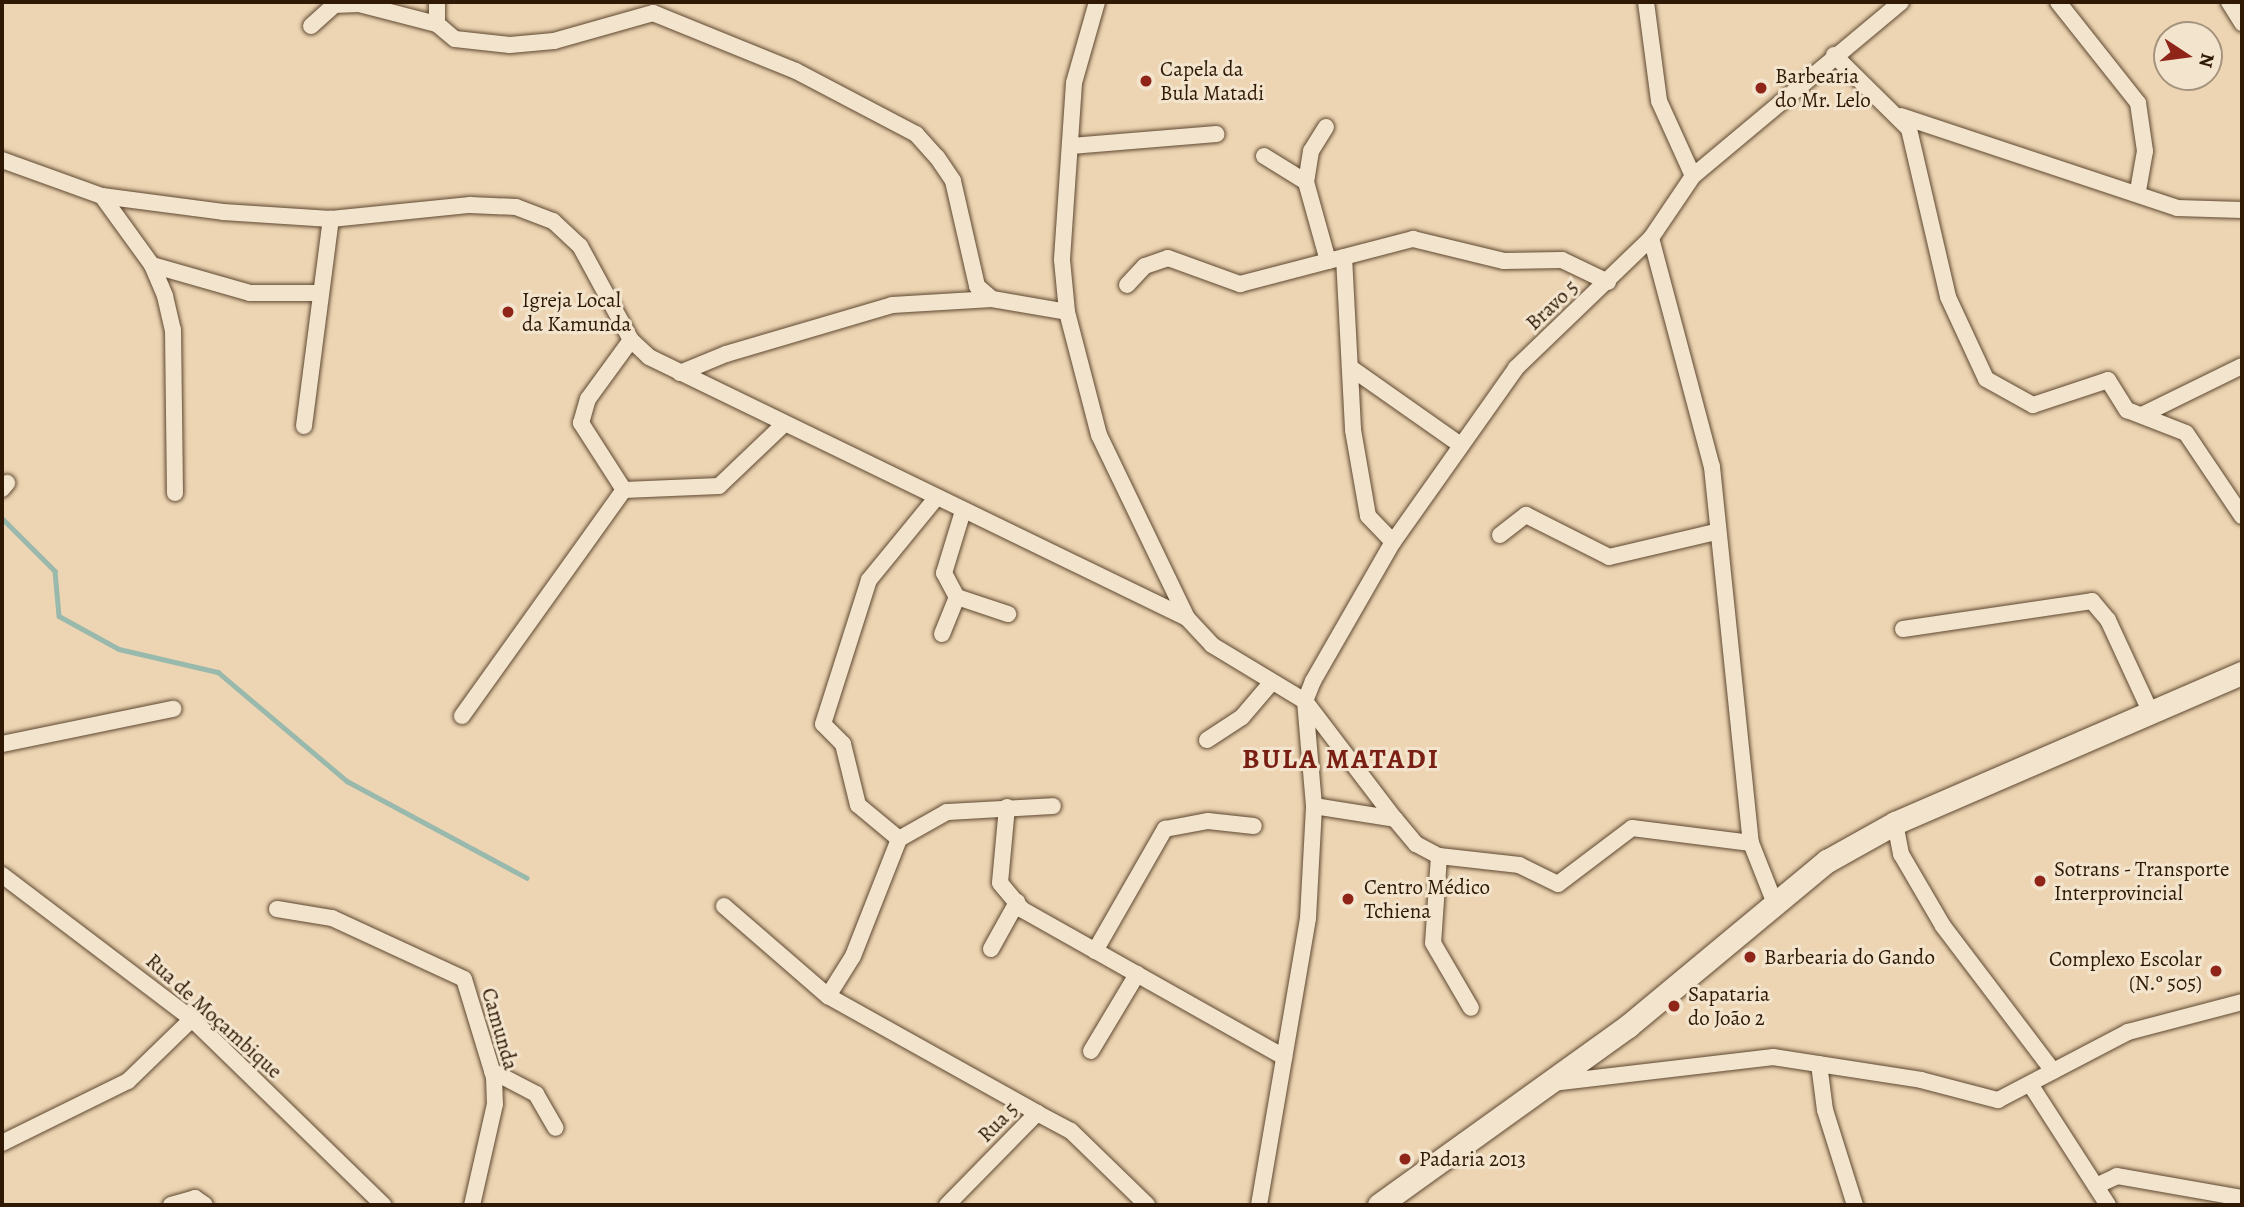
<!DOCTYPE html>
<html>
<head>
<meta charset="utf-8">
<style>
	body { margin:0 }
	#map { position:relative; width:2244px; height:1207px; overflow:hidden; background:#edd5b3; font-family:Alegreya,serif }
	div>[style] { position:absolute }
	.stream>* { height:4.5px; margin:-2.25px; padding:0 2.25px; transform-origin:2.25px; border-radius:2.25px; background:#99b9ac }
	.roads { filter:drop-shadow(0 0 2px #5e4830) drop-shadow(0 0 2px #5e4830) }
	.street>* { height:16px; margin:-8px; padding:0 8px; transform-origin:8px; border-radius:8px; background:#f3e4ce }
	.secondary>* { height:23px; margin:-11.5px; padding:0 11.5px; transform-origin:11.5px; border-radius:11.5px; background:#f3e4ce }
	.dots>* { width:19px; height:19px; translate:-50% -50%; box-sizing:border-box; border:4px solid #f3e4ce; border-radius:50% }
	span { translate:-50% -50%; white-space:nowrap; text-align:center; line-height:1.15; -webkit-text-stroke:6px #f3e4ce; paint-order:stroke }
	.poi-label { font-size:21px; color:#2f1905 }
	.left { translate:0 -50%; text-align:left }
	.right { translate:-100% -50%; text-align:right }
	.street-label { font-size:21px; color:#2f1905 }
	.district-label { font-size:28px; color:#7a1f14; font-weight:700; letter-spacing:2px }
	.frame { position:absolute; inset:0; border:4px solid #2f1905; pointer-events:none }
	.north { position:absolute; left:2153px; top:21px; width:70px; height:70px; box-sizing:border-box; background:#f3e4ce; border:2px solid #a5937e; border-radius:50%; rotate:103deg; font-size:19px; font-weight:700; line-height:28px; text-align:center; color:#2f1905 }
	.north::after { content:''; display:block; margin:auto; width:24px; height:32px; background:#8f2418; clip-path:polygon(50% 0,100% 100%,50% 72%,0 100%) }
</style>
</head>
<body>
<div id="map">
	<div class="stream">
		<div style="left:2px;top:518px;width:75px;rotate:45deg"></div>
		<div style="left:55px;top:571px;width:45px;rotate:84.9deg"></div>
		<div style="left:59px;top:616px;width:68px;rotate:28.8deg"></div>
		<div style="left:119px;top:649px;width:102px;rotate:13.1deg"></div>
		<div style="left:218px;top:672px;width:169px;rotate:40.2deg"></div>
		<div style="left:347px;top:781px;width:204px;rotate:28.3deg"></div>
	</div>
	<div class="roads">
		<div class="street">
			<div style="left:437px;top:2px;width:22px;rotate:90deg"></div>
			<div style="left:437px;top:24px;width:23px;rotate:40deg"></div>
			<div style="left:455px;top:39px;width:55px;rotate:6.2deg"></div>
			<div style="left:510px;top:45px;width:44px;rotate:-5.2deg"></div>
			<div style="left:554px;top:41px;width:103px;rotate:-15.8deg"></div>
			<div style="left:653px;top:13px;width:154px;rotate:22.1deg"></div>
			<div style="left:796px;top:71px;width:136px;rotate:27.7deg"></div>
			<div style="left:916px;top:134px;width:31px;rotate:48deg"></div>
			<div style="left:937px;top:157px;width:29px;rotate:56deg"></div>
			<div style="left:953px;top:181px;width:108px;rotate:77.1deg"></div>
			<div style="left:977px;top:286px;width:20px;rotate:41deg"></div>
			<div style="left:992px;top:299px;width:76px;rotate:9.8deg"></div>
			<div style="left:1097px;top:2px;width:84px;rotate:105.9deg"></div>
			<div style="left:1074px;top:83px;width:177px;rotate:93.9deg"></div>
			<div style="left:1062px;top:260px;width:52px;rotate:84.5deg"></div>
			<div style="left:1067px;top:312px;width:127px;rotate:75.4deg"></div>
			<div style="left:1099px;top:435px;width:203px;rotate:64.3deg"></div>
			<div style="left:1187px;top:618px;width:37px;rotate:47deg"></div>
			<div style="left:1212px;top:645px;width:109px;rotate:31.1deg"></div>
			<div style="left:1305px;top:701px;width:148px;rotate:52.7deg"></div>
			<div style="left:1646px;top:2px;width:100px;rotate:82.5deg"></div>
			<div style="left:1659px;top:101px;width:82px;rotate:65.6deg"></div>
			<div style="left:2058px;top:2px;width:129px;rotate:51.6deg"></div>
			<div style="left:2138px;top:103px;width:49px;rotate:81.7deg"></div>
			<div style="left:2145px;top:151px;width:40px;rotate:100deg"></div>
			<div style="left:2229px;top:2px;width:25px;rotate:58deg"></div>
			<div style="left:311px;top:26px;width:31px;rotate:-42deg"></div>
			<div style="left:334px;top:5px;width:25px;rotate:-2deg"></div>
			<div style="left:359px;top:4px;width:81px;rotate:14.4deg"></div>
			<div style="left:1834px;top:55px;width:105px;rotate:44.6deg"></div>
			<div style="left:1909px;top:129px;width:172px;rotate:76.9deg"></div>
			<div style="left:1948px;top:297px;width:90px;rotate:65.1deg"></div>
			<div style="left:1986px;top:379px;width:54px;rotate:29deg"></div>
			<div style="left:2033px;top:405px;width:79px;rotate:-18.4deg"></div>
			<div style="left:2108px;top:380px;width:36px;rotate:58deg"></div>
			<div style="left:2127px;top:410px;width:63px;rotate:21.3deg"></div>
			<div style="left:2186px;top:433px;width:100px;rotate:56deg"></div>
			<div style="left:1901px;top:116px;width:291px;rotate:18.4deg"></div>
			<div style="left:2177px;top:208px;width:65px;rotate:1.8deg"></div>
			<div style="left:1326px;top:127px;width:28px;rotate:122deg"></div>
			<div style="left:1311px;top:151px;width:31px;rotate:99deg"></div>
			<div style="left:1306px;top:182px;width:82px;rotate:74.4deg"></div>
			<div style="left:1071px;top:146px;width:146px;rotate:-4.7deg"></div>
			<div style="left:1264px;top:156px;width:49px;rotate:31.8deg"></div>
			<div style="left:2px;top:160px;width:106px;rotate:19.8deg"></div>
			<div style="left:102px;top:196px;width:122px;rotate:7.5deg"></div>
			<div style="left:223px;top:212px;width:108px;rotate:3.7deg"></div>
			<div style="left:331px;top:219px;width:140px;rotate:-5.8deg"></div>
			<div style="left:470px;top:205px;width:46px;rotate:2.5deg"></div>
			<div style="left:516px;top:207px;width:40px;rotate:21deg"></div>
			<div style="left:553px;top:221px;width:37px;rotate:43deg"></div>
			<div style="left:580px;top:246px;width:107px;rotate:61.5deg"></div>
			<div style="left:631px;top:340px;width:25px;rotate:43deg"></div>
			<div style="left:649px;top:357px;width:598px;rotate:25.88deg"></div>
			<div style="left:102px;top:196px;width:85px;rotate:54.1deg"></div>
			<div style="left:152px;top:265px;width:34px;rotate:67deg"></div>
			<div style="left:165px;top:296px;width:35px;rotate:77deg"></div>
			<div style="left:173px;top:330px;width:163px;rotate:89.3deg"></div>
			<div style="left:1651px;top:238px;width:237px;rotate:75.1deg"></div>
			<div style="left:1712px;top:467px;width:378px;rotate:84.1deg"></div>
			<div style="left:1751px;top:843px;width:62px;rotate:68.4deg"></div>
			<div style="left:1344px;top:257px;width:173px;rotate:87deg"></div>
			<div style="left:1353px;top:430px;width:87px;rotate:80.1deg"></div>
			<div style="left:1368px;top:516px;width:36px;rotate:46deg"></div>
			<div style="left:152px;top:265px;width:102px;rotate:15.9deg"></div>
			<div style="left:250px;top:293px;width:70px"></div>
			<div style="left:1127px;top:285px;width:26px;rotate:-47deg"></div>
			<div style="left:1145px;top:266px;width:24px;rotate:-19deg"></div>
			<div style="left:1168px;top:258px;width:77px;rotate:19.9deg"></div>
			<div style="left:1240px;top:284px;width:179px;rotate:-14.6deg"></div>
			<div style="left:1413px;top:239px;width:94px;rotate:13.6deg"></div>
			<div style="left:1504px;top:261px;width:58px;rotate:-1deg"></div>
			<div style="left:1562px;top:260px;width:51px;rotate:25.6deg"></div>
			<div style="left:1351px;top:368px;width:132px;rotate:35.1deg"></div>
			<div style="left:680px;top:373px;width:50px;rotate:-22.4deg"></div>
			<div style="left:726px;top:354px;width:173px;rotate:-16.4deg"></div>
			<div style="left:892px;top:305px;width:100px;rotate:-3.4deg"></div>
			<div style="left:2142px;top:415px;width:111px;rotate:-26.1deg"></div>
			<div style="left:304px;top:426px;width:209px;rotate:-82.6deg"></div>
			<div style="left:2px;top:489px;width:8px;rotate:-50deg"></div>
			<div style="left:624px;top:490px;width:95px;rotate:-2.4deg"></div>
			<div style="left:719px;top:486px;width:88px;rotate:-43.6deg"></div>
			<div style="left:624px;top:490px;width:80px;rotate:-122.7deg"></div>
			<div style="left:581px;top:423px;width:25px;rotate:-74deg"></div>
			<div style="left:588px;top:399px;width:73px;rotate:-53.9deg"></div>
			<div style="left:963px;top:511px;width:65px;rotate:107deg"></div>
			<div style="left:944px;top:573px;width:27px;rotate:62deg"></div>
			<div style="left:957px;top:597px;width:54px;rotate:18.4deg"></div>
			<div style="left:1500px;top:535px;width:33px;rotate:-38deg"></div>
			<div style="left:1526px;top:515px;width:93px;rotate:26.8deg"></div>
			<div style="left:1609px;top:557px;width:110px;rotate:-13.2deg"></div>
			<div style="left:1903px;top:629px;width:191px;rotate:-8.4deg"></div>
			<div style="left:2092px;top:601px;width:25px;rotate:50deg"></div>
			<div style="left:2108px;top:620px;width:102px;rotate:65.2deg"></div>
			<div style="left:942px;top:634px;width:40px;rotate:-68deg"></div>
			<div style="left:462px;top:716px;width:278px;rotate:-54.4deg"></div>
			<div style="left:1207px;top:740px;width:42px;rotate:-33.3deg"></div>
			<div style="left:1242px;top:717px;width:45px;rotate:-49.5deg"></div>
			<div style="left:2px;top:744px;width:175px;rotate:-11.6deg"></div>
			<div style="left:1314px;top:806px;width:82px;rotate:9.1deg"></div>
			<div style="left:1395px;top:819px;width:33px;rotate:50deg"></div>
			<div style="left:1416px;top:844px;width:26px;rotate:28deg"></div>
			<div style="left:1439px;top:856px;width:81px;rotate:6.4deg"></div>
			<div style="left:1519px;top:865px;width:43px;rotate:26deg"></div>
			<div style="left:1558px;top:884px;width:93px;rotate:-37.1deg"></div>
			<div style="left:1632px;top:828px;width:120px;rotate:7.2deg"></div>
			<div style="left:1007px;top:807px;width:76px;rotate:95.3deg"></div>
			<div style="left:1000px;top:883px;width:35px;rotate:50deg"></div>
			<div style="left:1023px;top:910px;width:300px;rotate:29.4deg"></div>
			<div style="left:1895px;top:823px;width:32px;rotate:79deg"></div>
			<div style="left:1901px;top:854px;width:83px;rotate:59.7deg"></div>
			<div style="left:1943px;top:926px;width:182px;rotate:52.8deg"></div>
			<div style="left:899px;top:839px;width:53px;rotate:-140.3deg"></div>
			<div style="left:858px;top:805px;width:63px;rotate:-103.8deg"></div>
			<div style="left:843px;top:744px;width:28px;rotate:-135deg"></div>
			<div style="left:823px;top:724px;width:151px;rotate:-72.3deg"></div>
			<div style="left:869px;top:580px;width:106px;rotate:-50.7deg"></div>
			<div style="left:1439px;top:856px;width:87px;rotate:93.9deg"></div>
			<div style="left:1433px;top:943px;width:75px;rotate:59.7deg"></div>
			<div style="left:2px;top:875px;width:238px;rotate:37.2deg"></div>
			<div style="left:192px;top:1019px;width:267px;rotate:44.2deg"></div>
			<div style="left:724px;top:906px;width:138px;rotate:40.9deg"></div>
			<div style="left:828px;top:996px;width:240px;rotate:29.2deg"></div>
			<div style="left:277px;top:909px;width:56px;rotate:9.3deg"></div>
			<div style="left:332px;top:918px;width:145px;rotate:24.8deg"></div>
			<div style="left:464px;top:979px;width:102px;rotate:73deg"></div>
			<div style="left:494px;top:1077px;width:27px;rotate:88deg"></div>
			<div style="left:495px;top:1104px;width:104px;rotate:102.8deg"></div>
			<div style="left:991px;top:949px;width:54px;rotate:-61deg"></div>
			<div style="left:1095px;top:951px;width:141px;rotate:-60.2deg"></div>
			<div style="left:1165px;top:829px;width:44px;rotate:-10.5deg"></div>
			<div style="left:1208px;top:821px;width:46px;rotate:6.2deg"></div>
			<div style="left:828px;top:996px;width:47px;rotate:-58deg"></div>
			<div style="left:853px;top:956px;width:126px;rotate:-68.5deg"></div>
			<div style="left:899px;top:839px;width:55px;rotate:-29.4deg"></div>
			<div style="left:947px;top:812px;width:106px;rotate:-3.2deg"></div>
			<div style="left:1091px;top:1051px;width:90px;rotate:-59.1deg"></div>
			<div style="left:1819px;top:1064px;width:46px;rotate:82.6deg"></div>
			<div style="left:1825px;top:1110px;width:100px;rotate:72.5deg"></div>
			<div style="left:492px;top:1071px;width:50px;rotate:27.6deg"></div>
			<div style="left:536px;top:1094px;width:39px;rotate:60deg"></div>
			<div style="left:1552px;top:1083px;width:223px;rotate:-6.7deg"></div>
			<div style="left:1773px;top:1057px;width:150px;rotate:8.8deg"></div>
			<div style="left:1921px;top:1080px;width:80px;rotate:14.6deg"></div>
			<div style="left:1998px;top:1100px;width:147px;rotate:-27.6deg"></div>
			<div style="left:2128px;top:1032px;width:118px;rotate:-14.7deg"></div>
			<div style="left:2030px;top:1084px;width:144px;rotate:57.2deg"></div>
			<div style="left:2px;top:1143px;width:140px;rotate:-26.2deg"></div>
			<div style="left:128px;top:1081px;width:89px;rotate:-44.1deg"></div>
			<div style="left:2096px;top:1186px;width:23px;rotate:-25deg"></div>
			<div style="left:2117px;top:1176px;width:127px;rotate:10deg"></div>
			<div style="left:171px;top:1205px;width:25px;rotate:-16deg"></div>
			<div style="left:195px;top:1198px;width:12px;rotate:35deg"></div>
			<div style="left:947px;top:1205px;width:129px;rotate:-45.6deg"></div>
			<div style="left:1037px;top:1113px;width:38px;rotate:28deg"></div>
			<div style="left:1071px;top:1131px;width:106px;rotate:44.2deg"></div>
			<div style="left:1259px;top:1205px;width:291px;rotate:-80.3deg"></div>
			<div style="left:1308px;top:918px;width:112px;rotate:-86.9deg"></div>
			<div style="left:1314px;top:806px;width:105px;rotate:-94.9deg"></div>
			<div style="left:1305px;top:701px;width:22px;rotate:-68deg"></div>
			<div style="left:1313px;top:681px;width:160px;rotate:-60.1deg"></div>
			<div style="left:1393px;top:542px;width:213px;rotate:-54.7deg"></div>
			<div style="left:1516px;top:368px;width:187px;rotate:-43.9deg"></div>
			<div style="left:1651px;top:238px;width:75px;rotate:-55.9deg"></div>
			<div style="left:1693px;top:176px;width:271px;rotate:-39.9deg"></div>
		</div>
		<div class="secondary">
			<div style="left:1379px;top:1205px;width:307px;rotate:-35.7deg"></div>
			<div style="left:1628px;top:1026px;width:259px;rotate:-39.7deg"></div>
			<div style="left:1827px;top:861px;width:78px;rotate:-29.2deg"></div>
			<div style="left:1895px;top:823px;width:378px;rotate:-23.4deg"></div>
		</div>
	</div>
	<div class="dots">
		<div style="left:1146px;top:81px;background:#8f2418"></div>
		<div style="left:1761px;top:88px;background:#8f2418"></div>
		<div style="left:508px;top:312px;background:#8f2418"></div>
		<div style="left:2040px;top:881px;background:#8f2418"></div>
		<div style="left:1348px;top:899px;background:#8f2418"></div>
		<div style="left:1750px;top:957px;background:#8f2418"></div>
		<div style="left:2216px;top:971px;background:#8f2418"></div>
		<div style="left:1674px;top:1006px;background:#8f2418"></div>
		<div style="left:1405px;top:1159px;background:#8f2418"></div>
	</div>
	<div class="poi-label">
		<span class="left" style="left:1160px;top:81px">Capela da<br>Bula Matadi</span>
		<span class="left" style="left:1775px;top:88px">Barbearia<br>do Mr. Lelo</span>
		<span class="left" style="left:522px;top:312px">Igreja Local<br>da Kamunda</span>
		<span class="left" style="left:2054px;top:881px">Sotrans - Transporte<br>Interprovincial</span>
		<span class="left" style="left:1364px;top:899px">Centro Médico<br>Tchiena</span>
		<span class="left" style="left:1764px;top:957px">Barbearia do Gando</span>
		<span class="right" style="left:2202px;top:971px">Complexo Escolar<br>(N.º 505)</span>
		<span class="left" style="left:1688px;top:1006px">Sapataria<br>do João 2</span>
		<span class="left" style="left:1419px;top:1159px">Padaria 2013</span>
	</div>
	<div class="street-label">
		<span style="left:1552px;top:305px;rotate:-43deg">Bravo 5</span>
		<span style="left:214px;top:1016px;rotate:42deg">Rua de Moçambique</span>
		<span style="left:500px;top:1029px;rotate:74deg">Camunda</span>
		<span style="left:998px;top:1122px;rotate:-45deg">Rua 5</span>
	</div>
	<div class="district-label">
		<span style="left:1341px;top:759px">BULA MATADI</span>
	</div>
	<div class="frame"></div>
	<div class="north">N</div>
</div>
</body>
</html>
